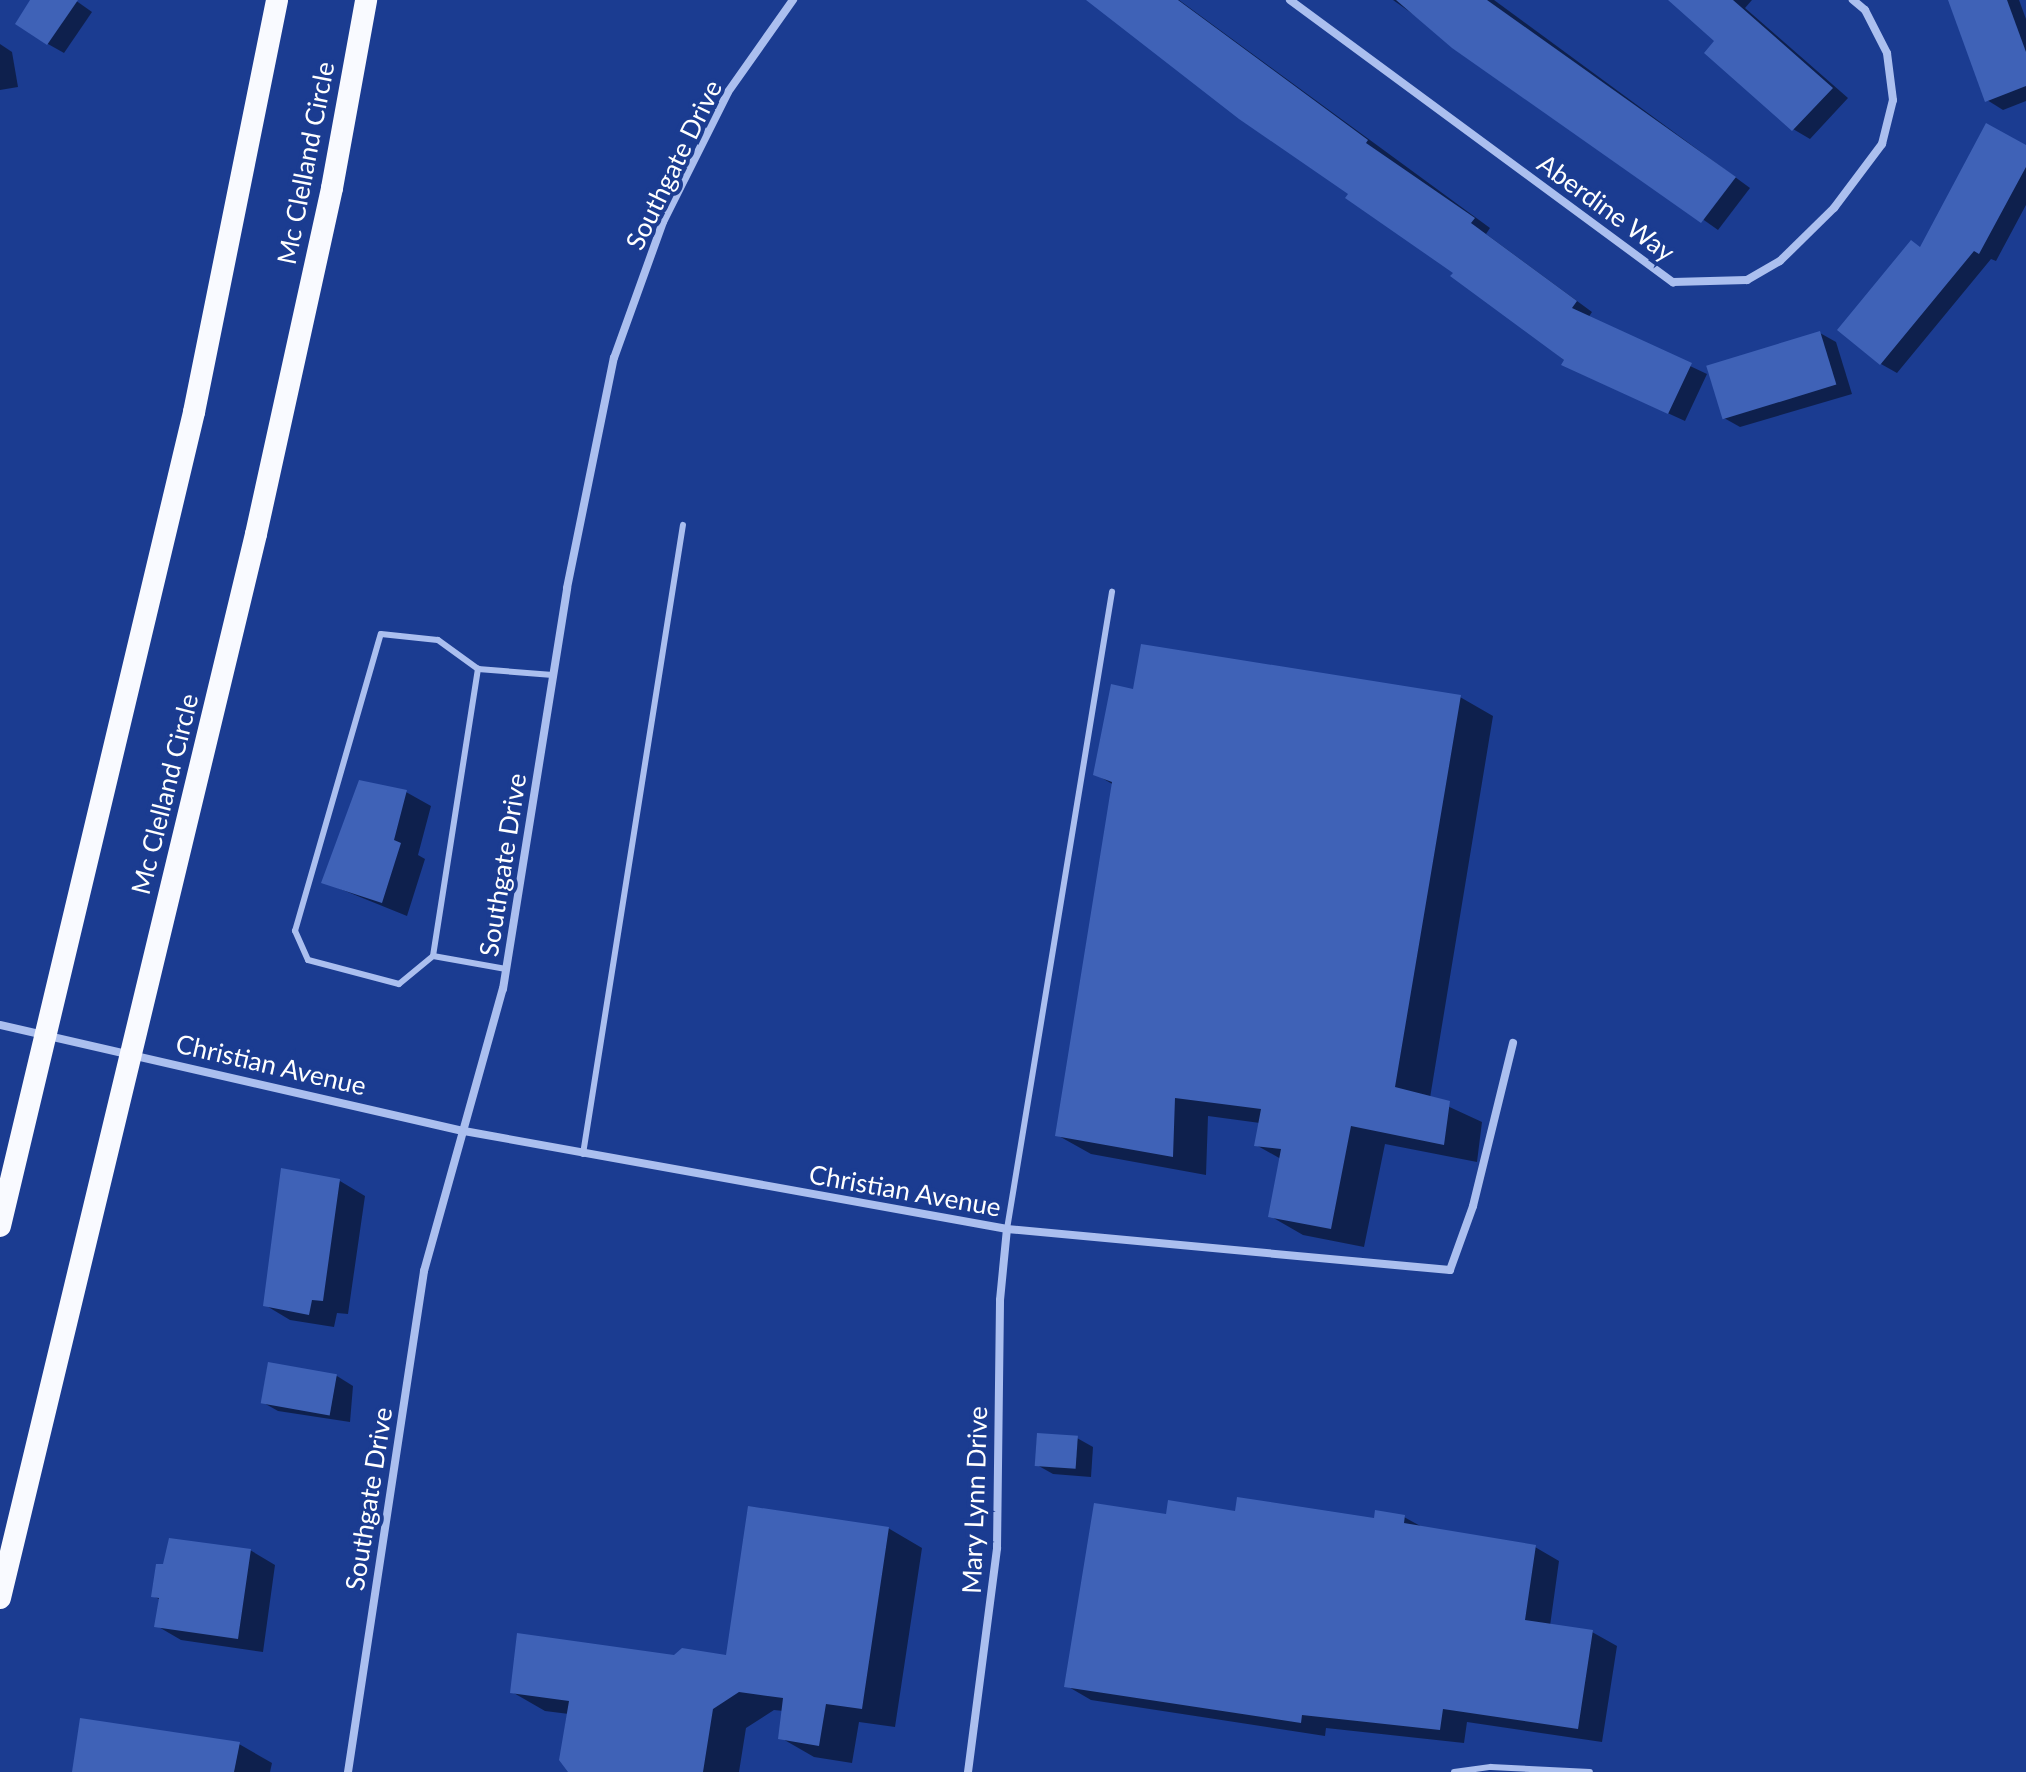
<!DOCTYPE html>
<html>
<head>
<meta charset="utf-8">
<style>
	body { margin:0 }
	#map { position:relative; width:2026px; height:1772px; overflow:hidden; background:#1b3c91; font-family:Lato,sans-serif }
	div>[style] { position:absolute }
	.shadow>* { inset:0; background:#0007 }
	.building>* { inset:0; background:#3f62b7; transform-origin:0 0 }
	.service>* { height:6px; margin:-3px; padding:0 3px; transform-origin:3px; border-radius:3px; background:#abbfef }
	.minor>* { height:8px; margin:-4px; padding:0 4px; transform-origin:4px; border-radius:4px; background:#abbfef }
	.trunk>* { height:22px; margin:-11px; padding:0 11px; transform-origin:11px; border-radius:11px; background:#f9faff }
	span { translate:-50% -50%; white-space:nowrap; text-align:center; line-height:1.15; -webkit-text-stroke:8px #1b3c91; paint-order:stroke }
	.street-label { font-size:26px; color:#fff }
</style>
</head>
<body>
<div id="map">
	<div class="shadow">
		<div style="clip-path:polygon(33px 0,75px 0,92px 12px,64px 53px,48px 44px)"></div>
		<div style="clip-path:polygon(1088px 0,1179px 0,1490px 228px,1486px 234px,1592px 312px,1588px 318px,1707px 374px,1685px 421px,1580px 373px,1456px 272px)"></div>
		<div style="clip-path:polygon(1393px 0,1494px 0,1750px 188px,1718px 230px)"></div>
		<div style="clip-path:polygon(1670px 0,1752px 0,1745px 8px,1848px 98px,1810px 139px,1793px 129px,1717px 41px)"></div>
		<div style="clip-path:polygon(1950px 0,2019px 0,2026px 19px,2026px 101px,2003px 110px,1987px 100px)"></div>
		<div style="clip-path:polygon(0 44px,12px 52px,18px 87px,0 90px)"></div>
		<div style="clip-path:polygon(2026px 147px,2026px 205px,1996px 261px,1991px 259px,1897px 373px,1881px 364px,1921px 248px)"></div>
		<div style="clip-path:polygon(1820px 333px,1836px 342px,1852px 394px,1740px 427px,1724px 418px)"></div>
		<div style="clip-path:polygon(1135px 692px,1460px 697px,1493px 716px,1430px 1098px,1482px 1122px,1477px 1162px,1385px 1144px,1364px 1247px,1303px 1235px,1270px 1216px,1281px 1159px,1256px 1145px,1260px 1123px,1208px 1116px,1206px 1175px,1091px 1154px,1057px 1135px,1114px 785px,1095px 774px)"></div>
		<div style="clip-path:polygon(406px 792px,431px 806px,418px 855px,425px 859px,407px 916px,323px 882px)"></div>
		<div style="clip-path:polygon(340px 1181px,365px 1196px,348px 1314px,337px 1313px,334px 1327px,290px 1320px,265px 1305px)"></div>
		<div style="clip-path:polygon(337px 1376px,353px 1386px,350px 1422px,278px 1411px,262px 1402px)"></div>
		<div style="clip-path:polygon(1077px 1438px,1093px 1447px,1091px 1477px,1053px 1474px,1037px 1465px)"></div>
		<div style="clip-path:polygon(1237px 1513px,1375px 1520px,1404px 1517px,1424px 1528px,1535px 1547px,1559px 1561px,1550px 1626px,1592px 1632px,1617px 1646px,1602px 1742px,1467px 1722px,1464px 1743px,1326px 1728px,1325px 1736px,1091px 1700px,1067px 1686px,1167px 1517px)"></div>
		<div style="clip-path:polygon(888px 1528px,922px 1548px,895px 1727px,859px 1722px,852px 1763px,814px 1757px,781px 1738px,784px 1711px,774px 1710px,746px 1728px,739px 1772px,570px 1772px,569px 1714px,545px 1711px,512px 1692px,675px 1657px,728px 1658px)"></div>
		<div style="clip-path:polygon(250px 1550px,275px 1565px,263px 1652px,181px 1640px,157px 1626px,161px 1600px,153px 1596px)"></div>
		<div style="clip-path:polygon(239px 1744px,272px 1763px,270px 1772px,74px 1772px)"></div>
	</div>
	<div class="building">
		<div style="clip-path:polygon(30px 0,78px 0,47px 45px,15px 24px)"></div>
		<div style="clip-path:polygon(1086px 0,1178px 0,1368px 140px,1366px 143px,1475px 218px,1471px 223px,1577px 301px,1572px 308px,1692px 363px,1668px 414px,1561px 365px,1564px 360px,1450px 276px,1453px 273px,1345px 198px,1348px 194px,1239px 119px)"></div>
		<div style="clip-path:polygon(1396px 0,1487px 0,1736px 177px,1701px 223px,1452px 48px)"></div>
		<div style="clip-path:polygon(1668px 0,1733px 0,1833px 88px,1792px 131px,1704px 53px,1714px 41px)"></div>
		<div style="clip-path:polygon(1948px 0,2007px 0,2026px 52px,2026px 86px,1985px 102px)"></div>
		<div style="clip-path:polygon(1986px 123px,2026px 145px,2026px 167px,1979px 254px,1974px 251px,1880px 365px,1837px 330px,1911px 240px,1920px 247px)"></div>
		<div style="left:1820px;top:331px;width:56px;height:119px;rotate:73deg"></div>
		<div style="clip-path:polygon(1141px 644px,1461px 695px,1395px 1087px,1450px 1101px,1444px 1145px,1351px 1126px,1331px 1229px,1268px 1217px,1281px 1149px,1254px 1146px,1261px 1109px,1175px 1098px,1173px 1157px,1055px 1136px,1112px 782px,1093px 775px,1111px 684px,1133px 689px)"></div>
		<div style="clip-path:polygon(359px 780px,407px 790px,394px 840px,401px 843px,382px 903px,321px 883px)"></div>
		<div style="clip-path:polygon(281px 1168px,340px 1179px,323px 1301px,312px 1300px,309px 1315px,263px 1306px)"></div>
		<div style="left:268px;top:1362px;width:70px;height:42px;rotate:10deg"></div>
		<div style="left:1037px;top:1433px;width:41px;height:33px;rotate:4deg"></div>
		<div style="clip-path:polygon(1237px 1497px,1374px 1518px,1375px 1510px,1405px 1515px,1404px 1523px,1536px 1545px,1525px 1620px,1593px 1630px,1578px 1729px,1443px 1709px,1440px 1730px,1302px 1715px,1301px 1723px,1064px 1687px,1094px 1503px,1166px 1514px,1168px 1500px,1235px 1511px)"></div>
		<div style="clip-path:polygon(748px 1506px,889px 1527px,862px 1709px,826px 1704px,819px 1746px,778px 1739px,783px 1698px,739px 1692px,713px 1709px,703px 1772px,568px 1772px,559px 1760px,569px 1701px,510px 1693px,517px 1633px,674px 1655px,682px 1648px,726px 1655px)"></div>
		<div style="clip-path:polygon(169px 1538px,251px 1549px,238px 1639px,154px 1627px,159px 1598px,151px 1597px,156px 1564px,163px 1564px)"></div>
		<div style="clip-path:polygon(80px 1718px,240px 1742px,234px 1772px,72px 1772px)"></div>
	</div>
	<div class="service">
		<div style="left:433px;top:956px;width:291px;rotate:-81.1deg"></div>
		<div style="left:506px;top:969px;width:74px;rotate:-169.9deg"></div>
		<div style="left:433px;top:956px;width:44px;rotate:140.5deg"></div>
		<div style="left:399px;top:984px;width:94px;rotate:-165.2deg"></div>
		<div style="left:308px;top:960px;width:32px;rotate:-114deg"></div>
		<div style="left:295px;top:931px;width:309px;rotate:-73.9deg"></div>
		<div style="left:381px;top:634px;width:57px;rotate:6deg"></div>
		<div style="left:438px;top:640px;width:49px;rotate:35.9deg"></div>
		<div style="left:478px;top:669px;width:75px;rotate:4.6deg"></div>
		<div style="left:583px;top:1154px;width:637px;rotate:-80.97deg"></div>
		<div style="left:1007px;top:1229px;width:646px;rotate:-80.64deg"></div>
		<div style="left:1454px;top:1772px;width:37px;rotate:-8deg"></div>
		<div style="left:1491px;top:1767px;width:99px;rotate:2.9deg"></div>
	</div>
	<div class="minor">
		<div style="left:1290px;top:0;width:476px;rotate:36.4deg"></div>
		<div style="left:1673px;top:282px;width:74px;rotate:-1.5deg"></div>
		<div style="left:1747px;top:280px;width:38px;rotate:-30deg"></div>
		<div style="left:1780px;top:261px;width:76px;rotate:-44.5deg"></div>
		<div style="left:1834px;top:208px;width:80px;rotate:-53.1deg"></div>
		<div style="left:1882px;top:144px;width:45px;rotate:-76deg"></div>
		<div style="left:1893px;top:100px;width:47px;rotate:-97.3deg"></div>
		<div style="left:1887px;top:53px;width:48px;rotate:-117.1deg"></div>
		<div style="left:1865px;top:10px;width:16px;rotate:-140deg"></div>
		<div style="left:0;top:1025px;width:476px;rotate:12.9deg"></div>
		<div style="left:464px;top:1131px;width:552px;rotate:10.23deg"></div>
		<div style="left:1007px;top:1229px;width:445px;rotate:5.3deg"></div>
		<div style="left:1450px;top:1270px;width:68px;rotate:-70.2deg"></div>
		<div style="left:1473px;top:1206px;width:168px;rotate:-76.2deg"></div>
		<div style="left:348px;top:1772px;width:507px;rotate:-81.37deg"></div>
		<div style="left:424px;top:1271px;width:293px;rotate:-74.4deg"></div>
		<div style="left:503px;top:989px;width:406px;rotate:-80.9deg"></div>
		<div style="left:567px;top:588px;width:235px;rotate:-78.5deg"></div>
		<div style="left:614px;top:358px;width:145px;rotate:-70.2deg"></div>
		<div style="left:663px;top:222px;width:145px;rotate:-63.4deg"></div>
		<div style="left:728px;top:92px;width:113px;rotate:-54.8deg"></div>
		<div style="left:968px;top:1772px;width:226px;rotate:-82.6deg"></div>
		<div style="left:997px;top:1548px;width:248px;rotate:-89.3deg"></div>
		<div style="left:1000px;top:1300px;width:71px;rotate:-84.4deg"></div>
	</div>
	<div class="trunk">
		<div style="left:0;top:1226px;width:837px;rotate:-76.59deg"></div>
		<div style="left:194px;top:412px;width:420px;rotate:-78.6deg"></div>
		<div style="left:0;top:1598px;width:1094px;rotate:-76.47deg"></div>
		<div style="left:256px;top:534px;width:354px;rotate:-77.6deg"></div>
		<div style="left:332px;top:188px;width:191px;rotate:-79.7deg"></div>
	</div>
	<div class="street-label">
		<span style="left:306px;top:163px;rotate:-79deg">Mc Clelland Circle</span>
		<span style="left:674px;top:165px;rotate:-64deg">Southgate Drive</span>
		<span style="left:1606px;top:208px;rotate:36deg">Aberdine Way</span>
		<span style="left:165px;top:794px;rotate:-76deg">Mc Clelland Circle</span>
		<span style="left:503px;top:865px;rotate:-81deg">Southgate Drive</span>
		<span style="left:271px;top:1065px;rotate:13deg">Christian Avenue</span>
		<span style="left:905px;top:1191px;rotate:10deg">Christian Avenue</span>
		<span style="left:369px;top:1499px;rotate:-81deg">Southgate Drive</span>
		<span style="left:975px;top:1500px;rotate:-88deg">Mary Lynn Drive</span>
	</div>
</div>
</body>
</html>
